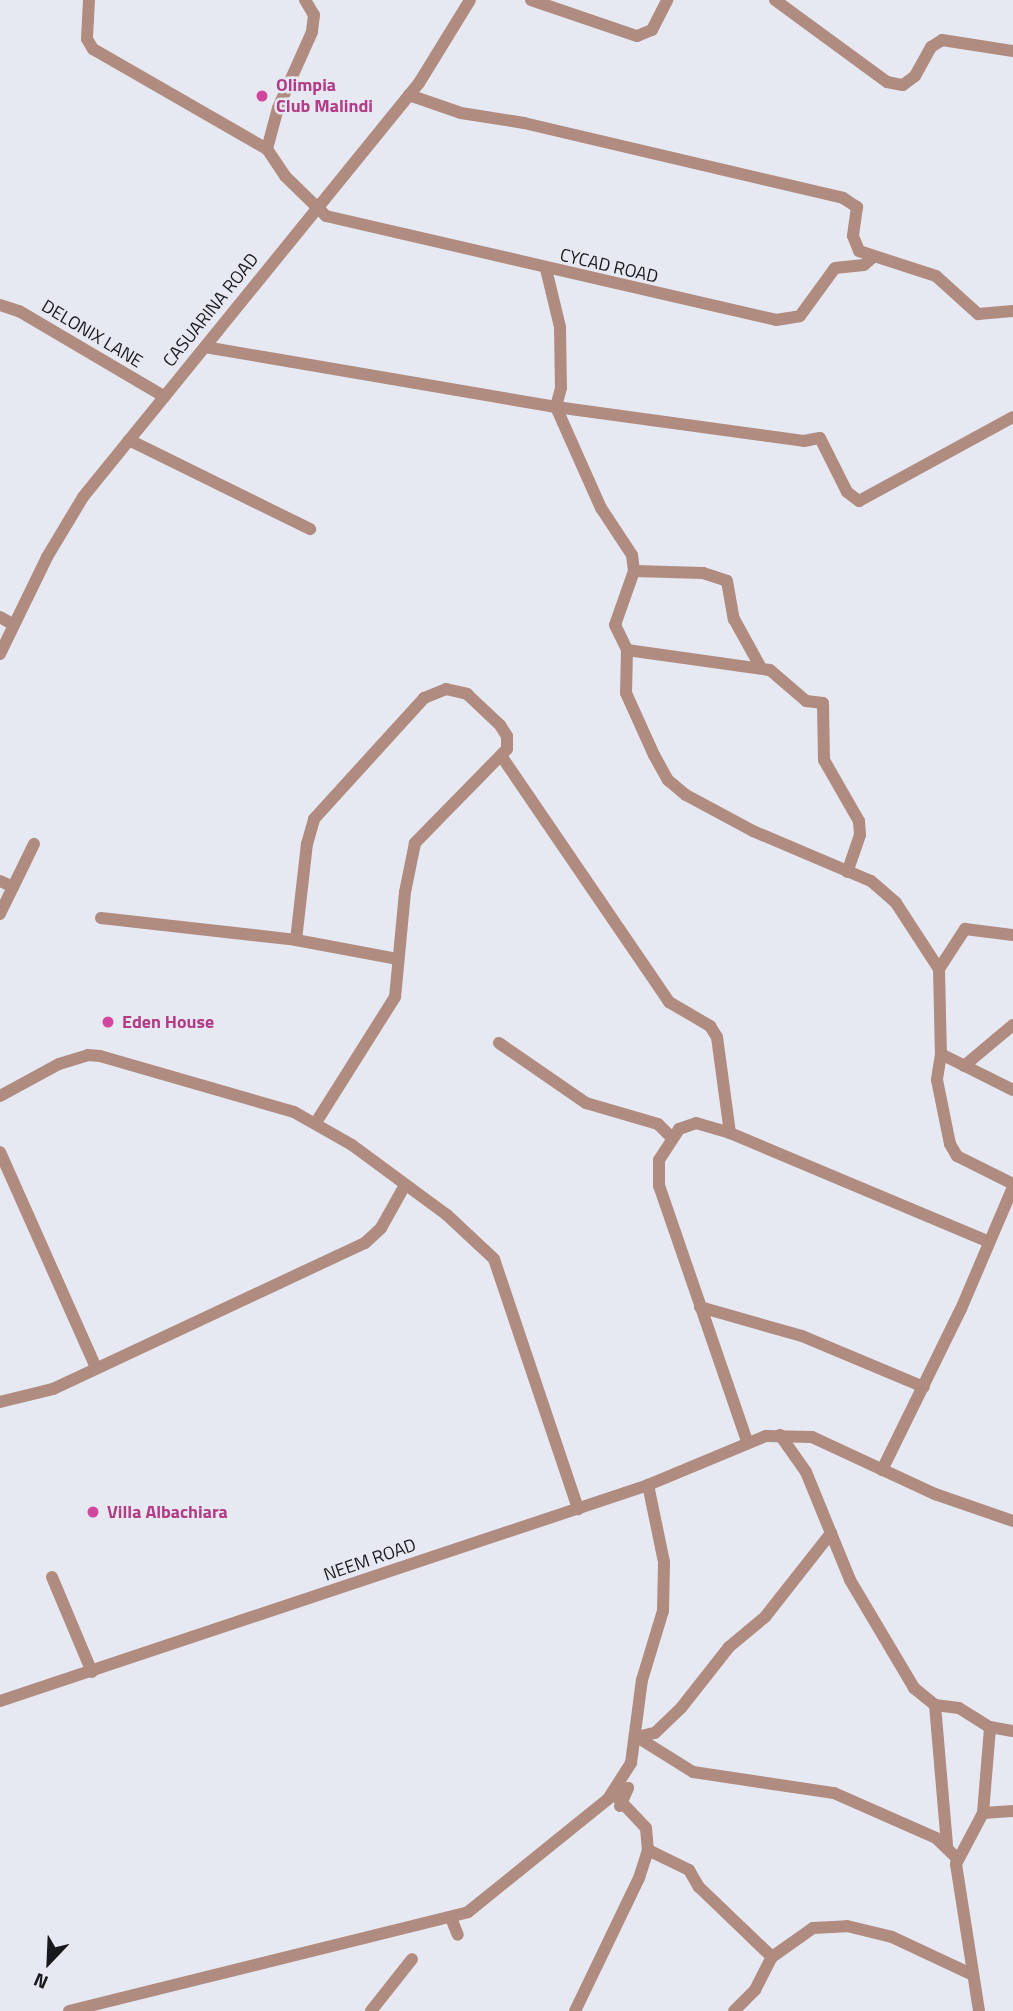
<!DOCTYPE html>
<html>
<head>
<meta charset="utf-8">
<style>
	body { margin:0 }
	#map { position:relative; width:1013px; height:2011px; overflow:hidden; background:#e7e9f2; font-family:"Titillium Web",sans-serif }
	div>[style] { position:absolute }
	.minor>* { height:12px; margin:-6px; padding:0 6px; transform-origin:6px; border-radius:6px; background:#b08b80 }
	.dots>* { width:19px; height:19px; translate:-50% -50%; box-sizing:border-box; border:4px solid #e7e9f2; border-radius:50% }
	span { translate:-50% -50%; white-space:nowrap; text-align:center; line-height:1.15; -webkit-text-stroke:5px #e7e9f2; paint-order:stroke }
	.hotel-label { font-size:18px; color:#b23c85; font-weight:700 }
	.left { translate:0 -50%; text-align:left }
	.street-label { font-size:18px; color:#18191c }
	.north { position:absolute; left:14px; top:1927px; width:70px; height:70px; -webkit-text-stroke:5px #e7e9f2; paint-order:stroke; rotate:203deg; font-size:19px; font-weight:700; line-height:28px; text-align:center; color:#18191c }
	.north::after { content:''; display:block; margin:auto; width:24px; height:32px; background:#18191c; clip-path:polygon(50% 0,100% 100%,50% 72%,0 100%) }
</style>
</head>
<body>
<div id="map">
	<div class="minor">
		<div style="left:89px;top:0;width:39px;rotate:93deg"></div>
		<div style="left:87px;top:39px;width:12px;rotate:59deg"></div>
		<div style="left:93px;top:49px;width:201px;rotate:29.9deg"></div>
		<div style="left:305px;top:0;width:17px;rotate:59deg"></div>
		<div style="left:314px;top:15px;width:17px;rotate:97deg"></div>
		<div style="left:312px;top:32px;width:83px;rotate:114.1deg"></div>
		<div style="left:278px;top:108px;width:42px;rotate:105deg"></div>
		<div style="left:267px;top:149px;width:32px;rotate:56deg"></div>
		<div style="left:285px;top:176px;width:57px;rotate:44.3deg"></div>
		<div style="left:326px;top:216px;width:462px;rotate:13deg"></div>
		<div style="left:776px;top:320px;width:24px;rotate:-9deg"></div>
		<div style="left:800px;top:316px;width:59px;rotate:-53.9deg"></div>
		<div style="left:835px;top:268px;width:29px;rotate:-6deg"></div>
		<div style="left:864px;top:265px;width:11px;rotate:-41deg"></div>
		<div style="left:531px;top:0;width:112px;rotate:18.8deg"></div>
		<div style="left:637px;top:36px;width:16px;rotate:-22deg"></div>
		<div style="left:652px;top:30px;width:34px;rotate:-63deg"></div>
		<div style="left:775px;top:0;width:139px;rotate:36.2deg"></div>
		<div style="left:887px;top:82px;width:16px;rotate:11deg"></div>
		<div style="left:903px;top:85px;width:15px;rotate:-37deg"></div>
		<div style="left:915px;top:76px;width:33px;rotate:-61deg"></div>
		<div style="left:931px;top:47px;width:13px;rotate:-32deg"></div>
		<div style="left:942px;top:40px;width:72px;rotate:8.8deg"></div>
		<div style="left:409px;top:95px;width:55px;rotate:19.1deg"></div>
		<div style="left:461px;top:113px;width:64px;rotate:9deg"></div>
		<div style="left:524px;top:123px;width:328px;rotate:13.2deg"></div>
		<div style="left:843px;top:198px;width:17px;rotate:33deg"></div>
		<div style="left:857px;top:207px;width:29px;rotate:98deg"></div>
		<div style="left:853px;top:236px;width:16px;rotate:68deg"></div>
		<div style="left:859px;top:251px;width:81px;rotate:18deg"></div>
		<div style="left:936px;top:276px;width:57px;rotate:42.1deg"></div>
		<div style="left:978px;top:314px;width:35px;rotate:-5deg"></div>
		<div style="left:546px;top:269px;width:60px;rotate:76.4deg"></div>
		<div style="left:560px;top:327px;width:61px;rotate:89.1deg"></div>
		<div style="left:561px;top:388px;width:20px;rotate:105deg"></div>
		<div style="left:556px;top:407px;width:111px;rotate:66deg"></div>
		<div style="left:601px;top:508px;width:56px;rotate:56.6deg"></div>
		<div style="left:632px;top:555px;width:16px;rotate:83deg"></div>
		<div style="left:634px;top:571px;width:57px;rotate:109.4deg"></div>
		<div style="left:615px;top:625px;width:28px;rotate:64deg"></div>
		<div style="left:627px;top:650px;width:43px;rotate:91.3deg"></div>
		<div style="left:626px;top:693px;width:68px;rotate:65.7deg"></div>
		<div style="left:654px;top:755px;width:29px;rotate:61deg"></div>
		<div style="left:668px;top:780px;width:23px;rotate:40deg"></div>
		<div style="left:686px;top:795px;width:76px;rotate:28.2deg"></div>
		<div style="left:753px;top:831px;width:128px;rotate:23deg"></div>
		<div style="left:871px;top:881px;width:33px;rotate:41deg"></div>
		<div style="left:896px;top:903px;width:79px;rotate:56.9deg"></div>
		<div style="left:939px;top:969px;width:85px;rotate:88.7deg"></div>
		<div style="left:941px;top:1054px;width:26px;rotate:99deg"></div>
		<div style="left:937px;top:1080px;width:65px;rotate:78.5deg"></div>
		<div style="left:950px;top:1144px;width:14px;rotate:60deg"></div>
		<div style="left:957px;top:1156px;width:63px;rotate:26.6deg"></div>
		<div style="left:0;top:305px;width:20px;rotate:18deg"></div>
		<div style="left:19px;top:311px;width:169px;rotate:30.5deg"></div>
		<div style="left:205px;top:347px;width:356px;rotate:9.7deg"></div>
		<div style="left:556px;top:407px;width:250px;rotate:7.8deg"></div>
		<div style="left:804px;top:441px;width:16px;rotate:-11deg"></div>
		<div style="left:820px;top:438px;width:60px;rotate:63.4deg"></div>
		<div style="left:847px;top:492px;width:15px;rotate:37deg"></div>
		<div style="left:859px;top:501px;width:175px;rotate:-28.6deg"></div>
		<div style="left:129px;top:440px;width:202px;rotate:26.2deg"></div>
		<div style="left:634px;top:571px;width:69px;rotate:1.7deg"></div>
		<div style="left:703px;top:573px;width:25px;rotate:18deg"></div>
		<div style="left:727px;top:581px;width:39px;rotate:80deg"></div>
		<div style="left:734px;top:619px;width:56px;rotate:61.1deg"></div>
		<div style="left:0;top:617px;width:16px;rotate:30deg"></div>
		<div style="left:627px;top:650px;width:144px;rotate:8deg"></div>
		<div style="left:770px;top:670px;width:48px;rotate:40.7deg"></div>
		<div style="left:806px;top:701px;width:17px;rotate:7deg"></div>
		<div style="left:823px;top:703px;width:57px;rotate:89deg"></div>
		<div style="left:824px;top:760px;width:70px;rotate:60.2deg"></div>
		<div style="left:859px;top:821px;width:14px;rotate:86deg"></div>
		<div style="left:860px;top:835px;width:39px;rotate:109deg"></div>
		<div style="left:0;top:654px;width:108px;rotate:-64.1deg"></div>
		<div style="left:47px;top:557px;width:70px;rotate:-59deg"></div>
		<div style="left:83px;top:497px;width:533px;rotate:-50.94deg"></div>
		<div style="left:419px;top:83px;width:97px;rotate:-58.4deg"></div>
		<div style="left:502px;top:757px;width:297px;rotate:55.7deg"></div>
		<div style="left:669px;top:1002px;width:48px;rotate:30.3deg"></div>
		<div style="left:710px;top:1026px;width:13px;rotate:58deg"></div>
		<div style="left:717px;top:1037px;width:97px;rotate:82.3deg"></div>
		<div style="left:0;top:881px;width:14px;rotate:25deg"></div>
		<div style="left:13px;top:887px;width:30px;rotate:116deg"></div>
		<div style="left:13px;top:887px;width:48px;rotate:-64deg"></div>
		<div style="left:101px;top:918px;width:196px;rotate:6.4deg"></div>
		<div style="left:296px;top:940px;width:104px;rotate:10.6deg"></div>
		<div style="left:296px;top:940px;width:97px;rotate:-83.5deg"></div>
		<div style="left:307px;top:844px;width:26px;rotate:-74deg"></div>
		<div style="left:314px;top:819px;width:164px;rotate:-47.7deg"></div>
		<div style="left:424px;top:698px;width:24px;rotate:-22deg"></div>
		<div style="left:446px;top:689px;width:22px;rotate:13deg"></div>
		<div style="left:467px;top:694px;width:45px;rotate:43.2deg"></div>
		<div style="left:500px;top:725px;width:13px;rotate:58deg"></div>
		<div style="left:507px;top:736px;width:13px;rotate:90deg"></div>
		<div style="left:507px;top:749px;width:132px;rotate:134.4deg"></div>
		<div style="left:415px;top:843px;width:50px;rotate:101.5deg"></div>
		<div style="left:405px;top:892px;width:105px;rotate:95.4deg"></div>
		<div style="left:395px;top:997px;width:146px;rotate:122.2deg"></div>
		<div style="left:939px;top:969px;width:48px;rotate:-57deg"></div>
		<div style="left:965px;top:929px;width:48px;rotate:7.1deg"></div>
		<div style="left:499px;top:1043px;width:106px;rotate:34.6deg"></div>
		<div style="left:586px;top:1103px;width:75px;rotate:16.3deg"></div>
		<div style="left:658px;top:1124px;width:18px;rotate:45deg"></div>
		<div style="left:941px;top:1054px;width:80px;rotate:26.6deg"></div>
		<div style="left:964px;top:1066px;width:64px;rotate:-39.9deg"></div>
		<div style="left:0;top:1096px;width:67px;rotate:-28.5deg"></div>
		<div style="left:59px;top:1064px;width:30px;rotate:-17deg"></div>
		<div style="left:88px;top:1055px;width:12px;rotate:5deg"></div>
		<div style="left:100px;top:1056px;width:202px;rotate:16.1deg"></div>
		<div style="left:294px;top:1112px;width:67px;rotate:29.6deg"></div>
		<div style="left:352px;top:1145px;width:118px;rotate:36.4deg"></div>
		<div style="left:447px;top:1215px;width:64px;rotate:43.1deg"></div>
		<div style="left:494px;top:1259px;width:264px;rotate:71.4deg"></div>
		<div style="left:0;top:1152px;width:236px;rotate:66deg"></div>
		<div style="left:700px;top:1307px;width:106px;rotate:15.9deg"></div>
		<div style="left:802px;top:1336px;width:132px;rotate:22.7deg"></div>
		<div style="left:0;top:1402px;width:55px;rotate:-13.8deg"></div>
		<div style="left:53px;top:1389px;width:344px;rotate:-25.1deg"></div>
		<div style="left:365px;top:1243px;width:22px;rotate:-43deg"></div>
		<div style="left:381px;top:1228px;width:49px;rotate:-60.8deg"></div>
		<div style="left:780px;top:1435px;width:45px;rotate:54.9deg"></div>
		<div style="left:806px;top:1472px;width:117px;rotate:67.8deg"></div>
		<div style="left:850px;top:1580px;width:126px;rotate:59.3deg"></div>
		<div style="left:914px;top:1688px;width:27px;rotate:39deg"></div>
		<div style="left:935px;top:1705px;width:24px;rotate:7deg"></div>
		<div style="left:959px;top:1708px;width:36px;rotate:32deg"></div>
		<div style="left:990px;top:1727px;width:23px;rotate:10deg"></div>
		<div style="left:747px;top:1441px;width:270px;rotate:-109deg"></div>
		<div style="left:659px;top:1186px;width:26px;rotate:-90deg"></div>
		<div style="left:659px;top:1160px;width:37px;rotate:-57deg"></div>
		<div style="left:679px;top:1129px;width:18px;rotate:-19deg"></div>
		<div style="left:696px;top:1123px;width:35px;rotate:16deg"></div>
		<div style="left:730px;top:1133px;width:281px;rotate:22.8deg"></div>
		<div style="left:882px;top:1470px;width:179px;rotate:-63.9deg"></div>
		<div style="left:961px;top:1309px;width:133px;rotate:-66.9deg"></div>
		<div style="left:52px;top:1577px;width:103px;rotate:67.2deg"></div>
		<div style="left:0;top:1701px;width:683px;rotate:-18.43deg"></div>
		<div style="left:648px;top:1485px;width:128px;rotate:-22.6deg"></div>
		<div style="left:766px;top:1436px;width:46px;rotate:1.2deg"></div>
		<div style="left:812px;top:1437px;width:136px;rotate:24.9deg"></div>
		<div style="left:935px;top:1494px;width:83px;rotate:19.1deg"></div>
		<div style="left:935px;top:1705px;width:142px;rotate:85.1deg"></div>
		<div style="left:637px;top:1737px;width:66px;rotate:32deg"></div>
		<div style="left:693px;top:1772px;width:143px;rotate:8.5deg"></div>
		<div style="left:834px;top:1793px;width:111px;rotate:23.8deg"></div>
		<div style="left:936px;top:1838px;width:29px;rotate:44deg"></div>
		<div style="left:637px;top:1737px;width:18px;rotate:-13deg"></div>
		<div style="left:655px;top:1733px;width:36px;rotate:-44deg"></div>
		<div style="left:681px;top:1708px;width:78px;rotate:-51.8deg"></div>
		<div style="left:729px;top:1647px;width:47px;rotate:-39.8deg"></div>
		<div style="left:765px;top:1617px;width:107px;rotate:-51.8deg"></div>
		<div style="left:613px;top:1793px;width:48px;rotate:46.7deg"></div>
		<div style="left:646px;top:1828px;width:22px;rotate:85deg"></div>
		<div style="left:648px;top:1850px;width:46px;rotate:26deg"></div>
		<div style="left:689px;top:1870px;width:20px;rotate:60deg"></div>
		<div style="left:699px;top:1887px;width:101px;rotate:43.8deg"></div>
		<div style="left:620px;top:1806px;width:20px;rotate:-66deg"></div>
		<div style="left:983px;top:1813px;width:30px;rotate:-4deg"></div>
		<div style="left:451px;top:1918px;width:18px;rotate:68deg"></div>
		<div style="left:69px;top:2011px;width:411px;rotate:-13.9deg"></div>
		<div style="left:468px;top:1912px;width:180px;rotate:-38.9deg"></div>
		<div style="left:608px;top:1799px;width:43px;rotate:-57.4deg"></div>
		<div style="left:631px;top:1763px;width:84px;rotate:-82.5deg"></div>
		<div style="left:642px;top:1680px;width:72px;rotate:-73.1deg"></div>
		<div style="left:663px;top:1611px;width:49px;rotate:-88.8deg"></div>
		<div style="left:664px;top:1562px;width:79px;rotate:-101.7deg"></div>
		<div style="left:371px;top:2011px;width:66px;rotate:-51.7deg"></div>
		<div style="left:575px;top:2011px;width:148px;rotate:-64.3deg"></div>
		<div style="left:639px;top:1878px;width:29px;rotate:-72deg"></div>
		<div style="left:734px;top:2011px;width:30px;rotate:-45deg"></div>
		<div style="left:755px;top:1990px;width:37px;rotate:-63deg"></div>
		<div style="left:772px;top:1957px;width:50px;rotate:-35.3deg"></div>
		<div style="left:813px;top:1928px;width:34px;rotate:-3deg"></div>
		<div style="left:847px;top:1926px;width:46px;rotate:13.7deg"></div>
		<div style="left:892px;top:1937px;width:89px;rotate:25.1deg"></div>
		<div style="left:979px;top:2011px;width:149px;rotate:-98.9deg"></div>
		<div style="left:956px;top:1864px;width:58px;rotate:-62.1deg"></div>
		<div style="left:983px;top:1813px;width:86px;rotate:-85.3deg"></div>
	</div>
	<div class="dots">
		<div style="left:262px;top:96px;background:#d1479c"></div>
		<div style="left:108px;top:1022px;background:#d1479c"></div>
		<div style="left:93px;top:1512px;background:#d1479c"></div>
	</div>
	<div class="hotel-label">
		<span class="left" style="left:276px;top:96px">Olimpia<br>Club Malindi</span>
		<span class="left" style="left:122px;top:1022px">Eden House</span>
		<span class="left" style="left:107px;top:1512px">Villa Albachiara</span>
	</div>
	<div class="street-label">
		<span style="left:609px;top:266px;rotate:13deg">CYCAD ROAD</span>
		<span style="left:211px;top:310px;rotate:-51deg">CASUARINA ROAD</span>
		<span style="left:92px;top:334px;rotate:31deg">DELONIX LANE</span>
		<span style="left:370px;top:1560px;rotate:-19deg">NEEM ROAD</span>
	</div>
	<div class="north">N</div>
</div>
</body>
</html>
